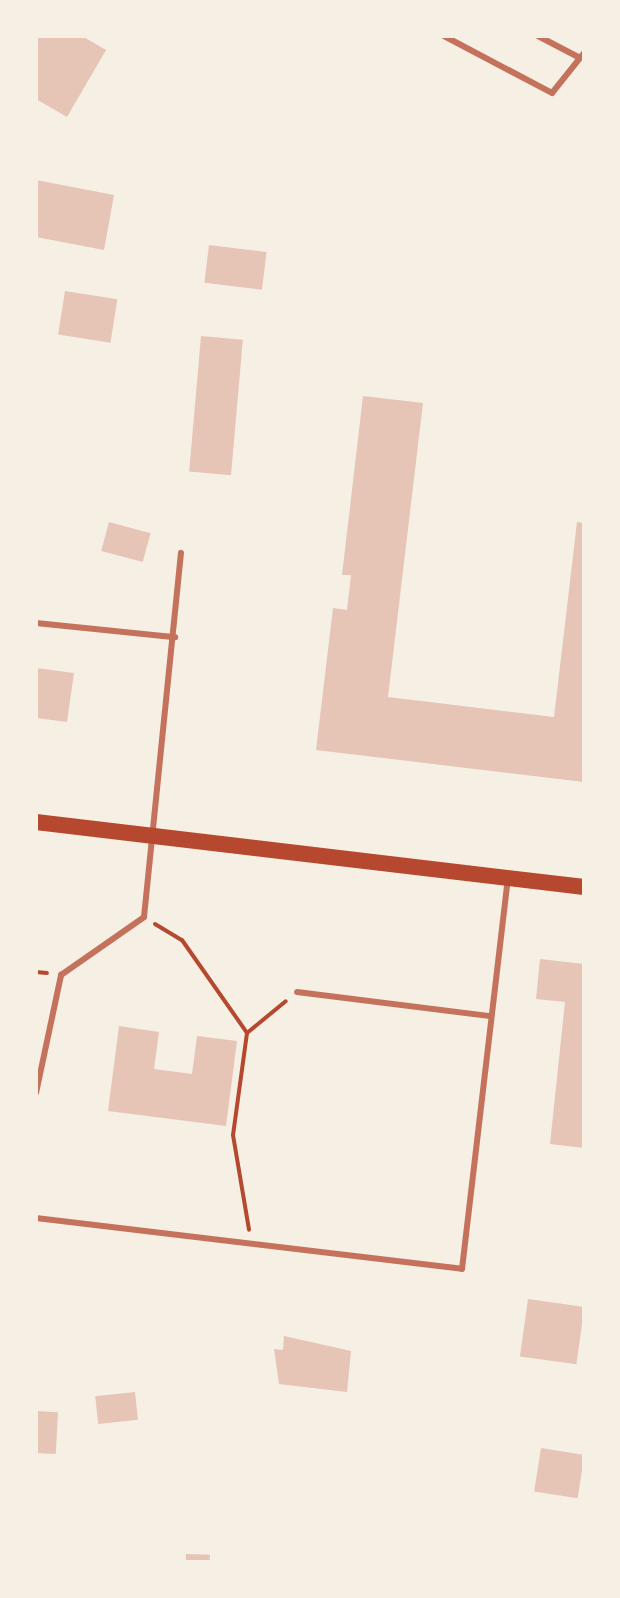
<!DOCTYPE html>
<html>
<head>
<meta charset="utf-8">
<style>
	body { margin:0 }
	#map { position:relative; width:620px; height:1598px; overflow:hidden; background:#f6efe4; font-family:"Playfair Display",serif }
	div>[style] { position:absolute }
	.building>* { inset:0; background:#e6c5b7; transform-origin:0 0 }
	.path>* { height:4px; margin:-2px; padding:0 2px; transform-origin:2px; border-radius:2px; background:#b5482f }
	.service>* { height:6px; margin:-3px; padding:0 3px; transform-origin:3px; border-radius:3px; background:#c5725c }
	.secondary>* { height:16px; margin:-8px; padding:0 8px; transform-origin:8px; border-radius:8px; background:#b5482f }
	span { translate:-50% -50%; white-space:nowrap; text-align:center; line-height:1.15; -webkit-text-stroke:6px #f6efe4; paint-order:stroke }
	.frame { position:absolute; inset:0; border:38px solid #f6efe4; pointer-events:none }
</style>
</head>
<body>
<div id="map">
	<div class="building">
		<div style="clip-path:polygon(36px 36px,82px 36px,106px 50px,67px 117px,36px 99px)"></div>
		<div style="clip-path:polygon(36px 180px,114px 195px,104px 250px,36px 237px)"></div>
		<div style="left:209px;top:245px;width:58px;height:38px;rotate:7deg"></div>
		<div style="left:65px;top:291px;width:53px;height:44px;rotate:9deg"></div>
		<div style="left:201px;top:336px;width:42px;height:136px;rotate:5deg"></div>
		<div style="clip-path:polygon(363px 396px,423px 403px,388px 697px,554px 717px,577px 522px,584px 523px,584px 782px,316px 750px,333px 608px,347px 610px,351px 575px,342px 575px)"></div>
		<div style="left:109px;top:522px;width:43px;height:30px;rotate:15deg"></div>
		<div style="clip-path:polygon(36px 668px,74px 673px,67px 722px,36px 718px)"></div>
		<div style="clip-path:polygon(540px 959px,584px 964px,584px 1148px,550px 1144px,565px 1002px,536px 999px)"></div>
		<div style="clip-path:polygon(119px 1026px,159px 1032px,154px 1069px,192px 1074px,197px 1036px,237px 1041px,226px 1126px,108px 1111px)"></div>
		<div style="left:528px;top:1299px;width:57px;height:58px;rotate:8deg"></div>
		<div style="clip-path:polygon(284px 1336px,351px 1351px,347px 1392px,279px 1384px,274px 1349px,283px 1350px)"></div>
		<div style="left:135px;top:1392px;width:28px;height:40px;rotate:84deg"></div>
		<div style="left:36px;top:1411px;width:22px;height:42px;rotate:3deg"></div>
		<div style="left:541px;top:1448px;width:44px;height:44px;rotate:9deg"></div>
		<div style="left:186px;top:1554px;width:24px;height:8px;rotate:2deg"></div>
	</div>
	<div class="path">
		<div style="left:155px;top:924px;width:31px;rotate:31deg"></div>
		<div style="left:182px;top:940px;width:113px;rotate:55deg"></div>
		<div style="left:247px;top:1033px;width:50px;rotate:-39.4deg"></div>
		<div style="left:36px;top:972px;width:11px;rotate:5deg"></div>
		<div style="left:247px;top:1033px;width:103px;rotate:97.8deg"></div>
		<div style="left:233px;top:1135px;width:96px;rotate:80.4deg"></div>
	</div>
	<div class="service">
		<div style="left:444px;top:36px;width:122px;rotate:27.8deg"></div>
		<div style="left:552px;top:93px;width:51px;rotate:-51.3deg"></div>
		<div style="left:538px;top:36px;width:47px;rotate:27.6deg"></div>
		<div style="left:36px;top:623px;width:140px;rotate:5.8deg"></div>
		<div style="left:297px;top:992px;width:195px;rotate:7.1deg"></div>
		<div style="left:36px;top:1093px;width:121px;rotate:-78deg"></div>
		<div style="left:61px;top:975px;width:101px;rotate:-34.9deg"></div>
		<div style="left:144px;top:917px;width:366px;rotate:-84.2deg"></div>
		<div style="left:36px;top:1218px;width:429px;rotate:6.8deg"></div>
		<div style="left:462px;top:1269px;width:394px;rotate:-83.3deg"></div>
	</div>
	<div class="secondary">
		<div style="left:36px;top:822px;width:552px;rotate:6.76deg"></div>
	</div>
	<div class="frame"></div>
</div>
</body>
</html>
